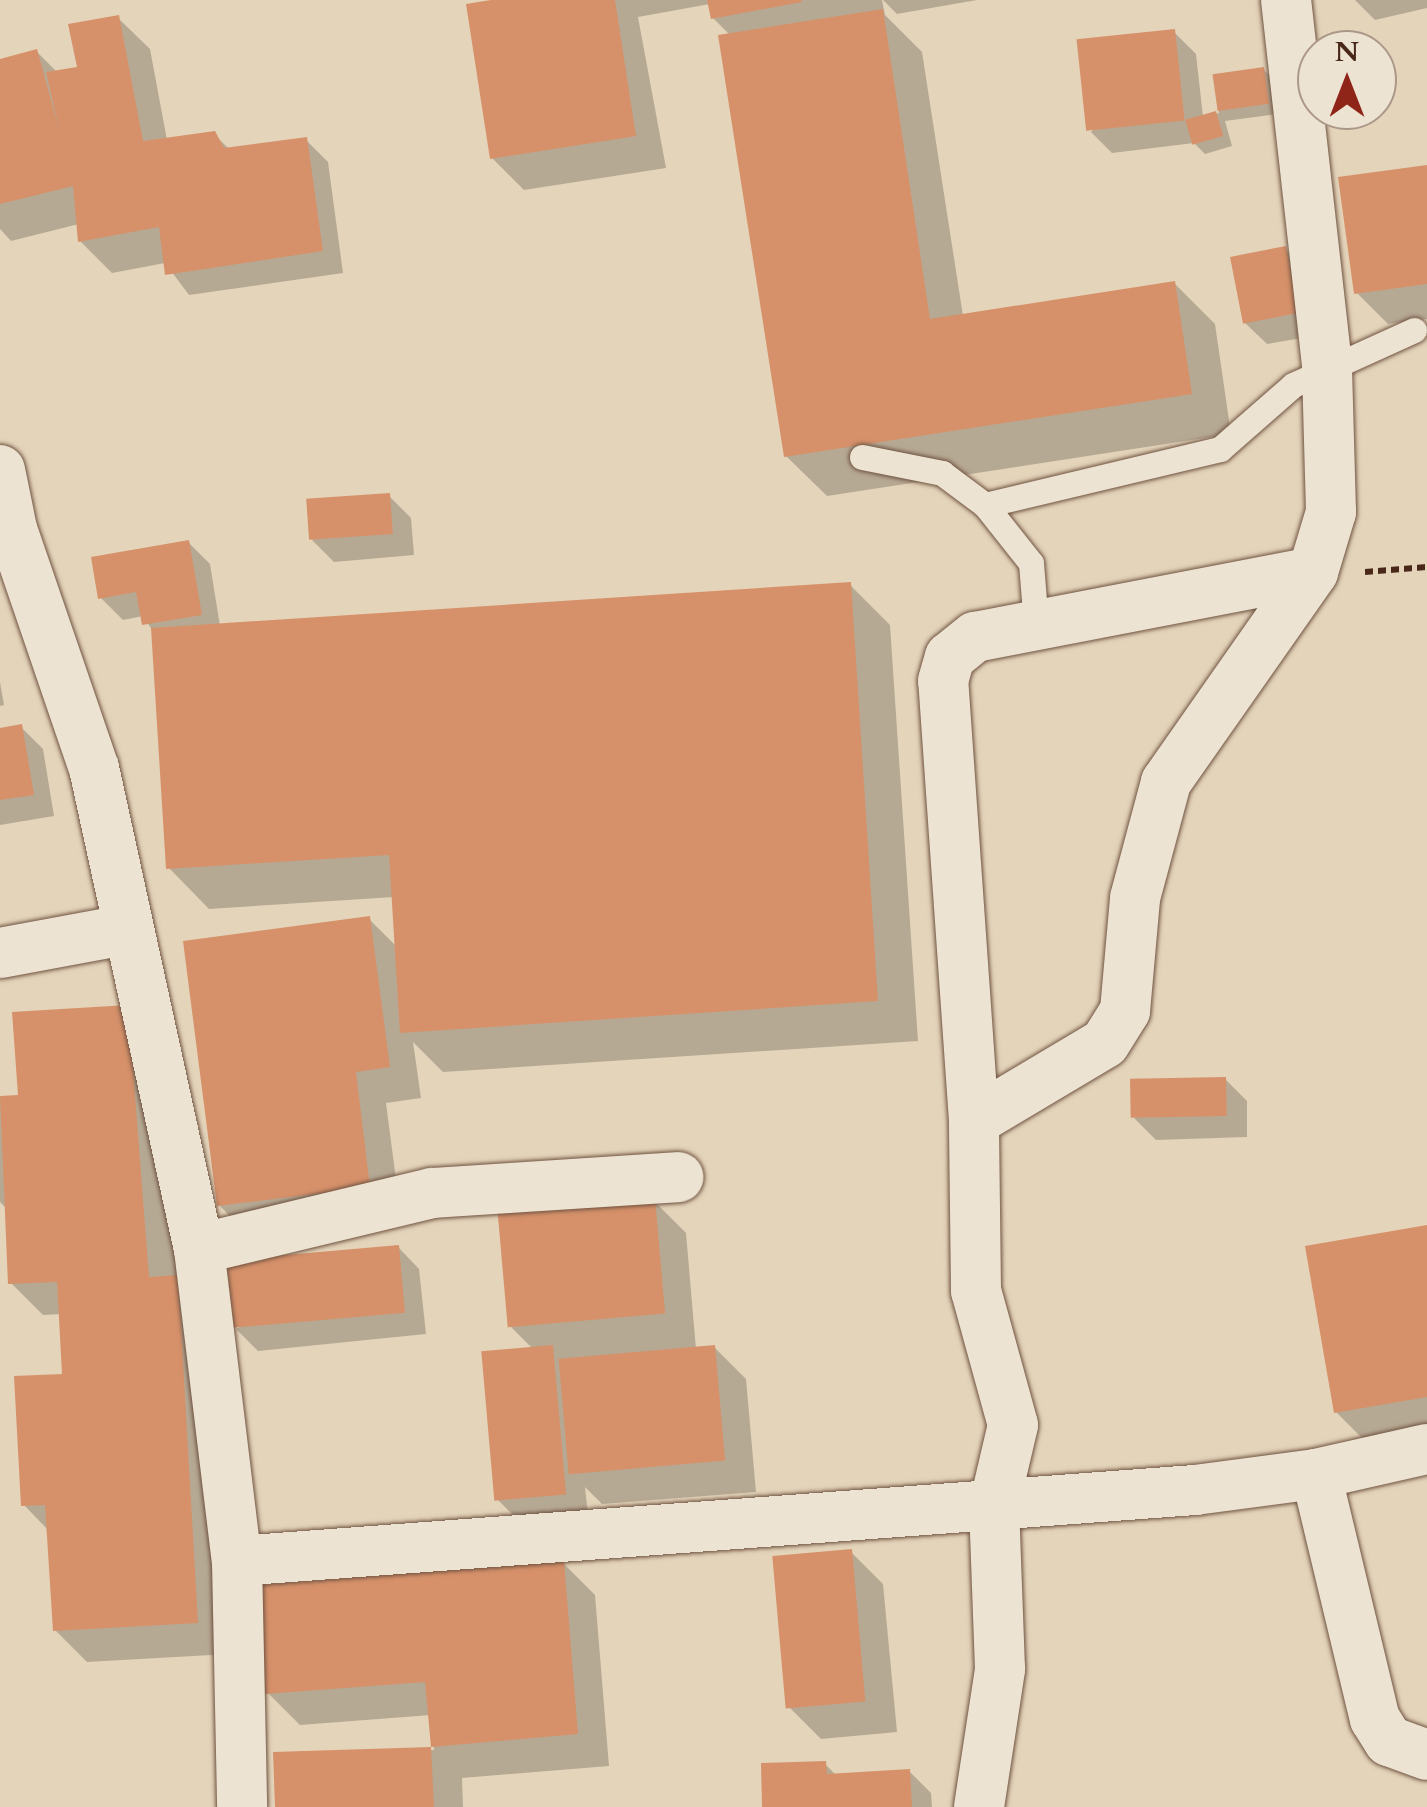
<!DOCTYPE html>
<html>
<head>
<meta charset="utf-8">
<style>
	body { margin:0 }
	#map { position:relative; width:1427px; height:1807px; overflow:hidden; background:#e4d4ba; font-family:Cardo,serif }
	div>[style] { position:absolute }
	.shadow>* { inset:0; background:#0003 }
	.building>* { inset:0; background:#d6916a; transform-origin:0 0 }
	.path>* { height:6px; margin-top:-3px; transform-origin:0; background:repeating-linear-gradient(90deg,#4a2819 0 8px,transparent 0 13px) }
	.roads { filter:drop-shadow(0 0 2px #705341) drop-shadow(0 0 2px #705341) }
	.lane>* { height:25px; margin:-12.5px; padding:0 12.5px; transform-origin:12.5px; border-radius:12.5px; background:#ede3d2 }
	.street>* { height:50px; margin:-25px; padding:0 25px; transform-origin:25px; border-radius:25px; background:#ede3d2 }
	span { translate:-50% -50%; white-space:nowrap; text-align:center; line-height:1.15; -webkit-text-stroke:10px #ede3d2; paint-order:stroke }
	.north { position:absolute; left:1297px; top:30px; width:100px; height:100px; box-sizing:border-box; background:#ede3d2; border:2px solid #ac9888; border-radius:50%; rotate:0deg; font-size:28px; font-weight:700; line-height:40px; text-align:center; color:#4a2819 }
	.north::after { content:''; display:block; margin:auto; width:35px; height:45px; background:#8f2418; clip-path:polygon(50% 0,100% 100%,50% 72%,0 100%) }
</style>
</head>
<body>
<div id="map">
	<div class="shadow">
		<div style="clip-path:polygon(504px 0,882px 0,885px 15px,922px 52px,963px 316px,1174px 283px,1215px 324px,1231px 434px,827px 496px,786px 456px,730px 35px,713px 18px,710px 4px,638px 17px,666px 168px,524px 190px,492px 158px)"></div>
		<div style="clip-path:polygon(883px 0,977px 0,897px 14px)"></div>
		<div style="clip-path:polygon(1355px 0,1427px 0,1427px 8px,1375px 20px)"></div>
		<div style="clip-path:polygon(118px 18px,150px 49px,167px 140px,214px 134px,230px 150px,306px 140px,328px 162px,343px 273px,189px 295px,165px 263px,112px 273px,80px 241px,79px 224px,11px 241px,0 229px,0 60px,37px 52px,58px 73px,80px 69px)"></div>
		<div style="clip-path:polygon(1174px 32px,1196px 54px,1203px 117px,1219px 113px,1215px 76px,1264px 70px,1274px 80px,1278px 114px,1225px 121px,1232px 146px,1205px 154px,1194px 143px,1112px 153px,1091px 132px)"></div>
		<div style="clip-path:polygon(1427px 167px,1427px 319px,1388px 324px,1356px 292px)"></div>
		<div style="clip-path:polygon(1285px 249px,1307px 271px,1319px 335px,1267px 344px,1245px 323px)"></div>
		<div style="clip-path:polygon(389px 496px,411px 518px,414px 555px,334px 562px,312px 540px)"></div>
		<div style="clip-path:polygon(188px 542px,210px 564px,220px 626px,850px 585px,890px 625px,918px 1041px,443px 1072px,413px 1042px,421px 1098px,386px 1103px,401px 1218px,251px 1237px,219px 1205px,369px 919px,397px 947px,394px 897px,209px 909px,169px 868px,154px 633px,143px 616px,123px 620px,101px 598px)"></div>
		<div style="clip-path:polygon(0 682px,4px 705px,0 706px)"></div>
		<div style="clip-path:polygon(21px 727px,43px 749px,54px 816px,0 825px,0 730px)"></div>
		<div style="clip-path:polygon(127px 1007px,215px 1401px,229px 1654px,87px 1662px,55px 1630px,49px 1531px,24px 1505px,65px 1376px,61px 1314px,43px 1315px,11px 1283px,6px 1208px,0 1202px,0 1098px,21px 1097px)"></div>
		<div style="clip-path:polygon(1225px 1079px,1247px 1101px,1247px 1137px,1156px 1140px,1134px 1118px)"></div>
		<div style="clip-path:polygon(654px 1201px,686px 1233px,696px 1349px,714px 1347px,746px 1379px,756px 1492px,602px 1504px,585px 1487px,588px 1515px,520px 1522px,498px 1500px,534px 1350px,511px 1327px)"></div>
		<div style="clip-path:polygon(1427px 1227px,1427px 1444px,1377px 1453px,1336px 1412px)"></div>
		<div style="clip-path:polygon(398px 1247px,419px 1269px,426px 1334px,258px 1351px,236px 1329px)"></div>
		<div style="clip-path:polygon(851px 1552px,883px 1584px,897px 1732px,821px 1739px,789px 1707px)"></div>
		<div style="clip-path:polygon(563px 1563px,595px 1595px,609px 1766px,462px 1778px,463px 1807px,277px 1807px,276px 1755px,434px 1750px,431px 1715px,300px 1725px,268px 1693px)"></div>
		<div style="clip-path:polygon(825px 1764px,837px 1776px,909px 1771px,931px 1793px,932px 1807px,764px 1807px)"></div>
	</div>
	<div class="building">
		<div style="clip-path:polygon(491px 0,615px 0,636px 136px,490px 159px,466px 4px)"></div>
		<div style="clip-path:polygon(707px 0,801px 0,802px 2px,711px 19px)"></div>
		<div style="clip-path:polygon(883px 9px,930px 319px,1175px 281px,1192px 394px,784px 457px,718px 35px)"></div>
		<div style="clip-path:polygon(119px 15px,143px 141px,215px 131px,224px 148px,307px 137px,323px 251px,165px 275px,159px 227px,78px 242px,73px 186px,0 204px,0 59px,37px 49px,59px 129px,46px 72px,77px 67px,68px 24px)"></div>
		<div style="left:1175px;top:29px;width:92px;height:99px;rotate:84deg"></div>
		<div style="left:1264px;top:67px;width:37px;height:52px;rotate:82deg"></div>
		<div style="left:1216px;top:111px;width:26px;height:32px;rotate:74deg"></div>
		<div style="clip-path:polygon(1427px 165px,1427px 284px,1354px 294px,1338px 177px)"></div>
		<div style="left:1286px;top:246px;width:68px;height:57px;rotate:79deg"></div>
		<div style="left:390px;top:493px;width:41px;height:84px;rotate:86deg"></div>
		<div style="clip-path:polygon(189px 540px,202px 615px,142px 625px,136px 592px,98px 599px,91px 557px)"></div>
		<div style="clip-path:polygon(851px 582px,878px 1001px,400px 1033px,389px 855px,166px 869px,151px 628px)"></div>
		<div style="clip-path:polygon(22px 724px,34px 795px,0 800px,0 728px)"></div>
		<div style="clip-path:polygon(370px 916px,390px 1067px,356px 1072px,370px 1187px,217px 1206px,183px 941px)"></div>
		<div style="clip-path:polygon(128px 1005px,149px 1277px,178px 1275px,198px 1623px,53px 1631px,45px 1505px,21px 1506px,14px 1376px,62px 1374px,57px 1282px,8px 1284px,0 1096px,18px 1095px,12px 1012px)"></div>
		<div style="left:1226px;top:1077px;width:39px;height:96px;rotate:89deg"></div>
		<div style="left:655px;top:1198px;width:116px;height:158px;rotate:85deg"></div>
		<div style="clip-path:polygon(1427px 1225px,1427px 1397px,1334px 1413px,1305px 1246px)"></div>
		<div style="left:399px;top:1245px;width:68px;height:173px;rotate:85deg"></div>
		<div style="left:553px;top:1345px;width:150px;height:72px;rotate:85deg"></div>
		<div style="left:715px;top:1345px;width:116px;height:157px;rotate:85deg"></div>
		<div style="left:852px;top:1549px;width:153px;height:80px;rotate:85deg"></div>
		<div style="clip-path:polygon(564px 1561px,578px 1734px,431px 1747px,434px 1807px,275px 1807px,273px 1752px,431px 1747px,425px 1682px,265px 1694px,258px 1585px)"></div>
		<div style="clip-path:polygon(826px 1761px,827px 1774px,910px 1769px,912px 1807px,762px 1807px,761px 1763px)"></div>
	</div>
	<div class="path">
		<div style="left:1365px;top:572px;width:62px;rotate:-4.6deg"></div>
	</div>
	<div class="roads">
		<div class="lane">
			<div style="left:862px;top:457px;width:82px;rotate:11.3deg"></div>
			<div style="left:942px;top:473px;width:54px;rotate:36.7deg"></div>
			<div style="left:985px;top:505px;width:74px;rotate:51.6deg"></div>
			<div style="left:1031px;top:563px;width:62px;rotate:85.4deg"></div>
			<div style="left:985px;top:505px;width:242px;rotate:-13.4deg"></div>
			<div style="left:1220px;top:449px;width:97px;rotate:-41.2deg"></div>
			<div style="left:1293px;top:385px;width:133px;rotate:-24.4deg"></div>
		</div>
		<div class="street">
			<div style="left:0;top:470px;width:60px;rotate:78.5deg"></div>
			<div style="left:12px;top:529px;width:253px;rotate:71.1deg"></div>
			<div style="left:94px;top:768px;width:492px;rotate:77.7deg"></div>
			<div style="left:199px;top:1249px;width:314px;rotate:83.1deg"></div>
			<div style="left:237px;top:1561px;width:246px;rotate:88.8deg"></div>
			<div style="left:0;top:953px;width:131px;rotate:-10.5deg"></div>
			<div style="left:974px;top:1121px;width:441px;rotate:-94deg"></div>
			<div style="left:943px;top:681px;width:25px;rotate:-74deg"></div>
			<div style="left:950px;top:657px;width:32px;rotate:-39deg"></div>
			<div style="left:975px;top:637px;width:344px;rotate:-10.9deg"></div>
			<div style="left:199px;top:1249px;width:240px;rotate:-13.5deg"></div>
			<div style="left:432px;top:1193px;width:247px;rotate:-3.7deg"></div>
			<div style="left:1316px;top:1474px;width:252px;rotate:76.5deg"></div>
			<div style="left:1375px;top:1719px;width:26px;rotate:58deg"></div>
			<div style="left:1389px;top:1741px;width:40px;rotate:20.2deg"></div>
			<div style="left:237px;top:1561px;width:961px;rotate:-4.24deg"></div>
			<div style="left:1195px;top:1490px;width:122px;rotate:-7.5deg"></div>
			<div style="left:1316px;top:1474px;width:114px;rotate:-12.7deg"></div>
			<div style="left:979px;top:1807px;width:140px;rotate:-81.3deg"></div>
			<div style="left:1000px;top:1669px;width:163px;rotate:-92.1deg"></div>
			<div style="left:994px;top:1506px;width:83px;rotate:-76.8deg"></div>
			<div style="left:1013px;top:1425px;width:139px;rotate:-105.4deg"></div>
			<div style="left:976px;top:1291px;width:170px;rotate:-90.7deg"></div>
			<div style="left:974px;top:1121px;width:152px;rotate:-30.8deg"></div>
			<div style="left:1105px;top:1043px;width:38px;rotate:-58deg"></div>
			<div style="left:1125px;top:1011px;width:113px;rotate:-84.9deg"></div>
			<div style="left:1135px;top:898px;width:120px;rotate:-75deg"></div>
			<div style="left:1166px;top:782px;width:256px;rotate:-55deg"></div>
			<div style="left:1313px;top:572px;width:63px;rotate:-73.3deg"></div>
			<div style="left:1331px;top:512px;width:147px;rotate:-91.6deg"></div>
			<div style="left:1327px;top:365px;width:367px;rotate:-96.4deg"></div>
		</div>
	</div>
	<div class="north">N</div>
</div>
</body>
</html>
